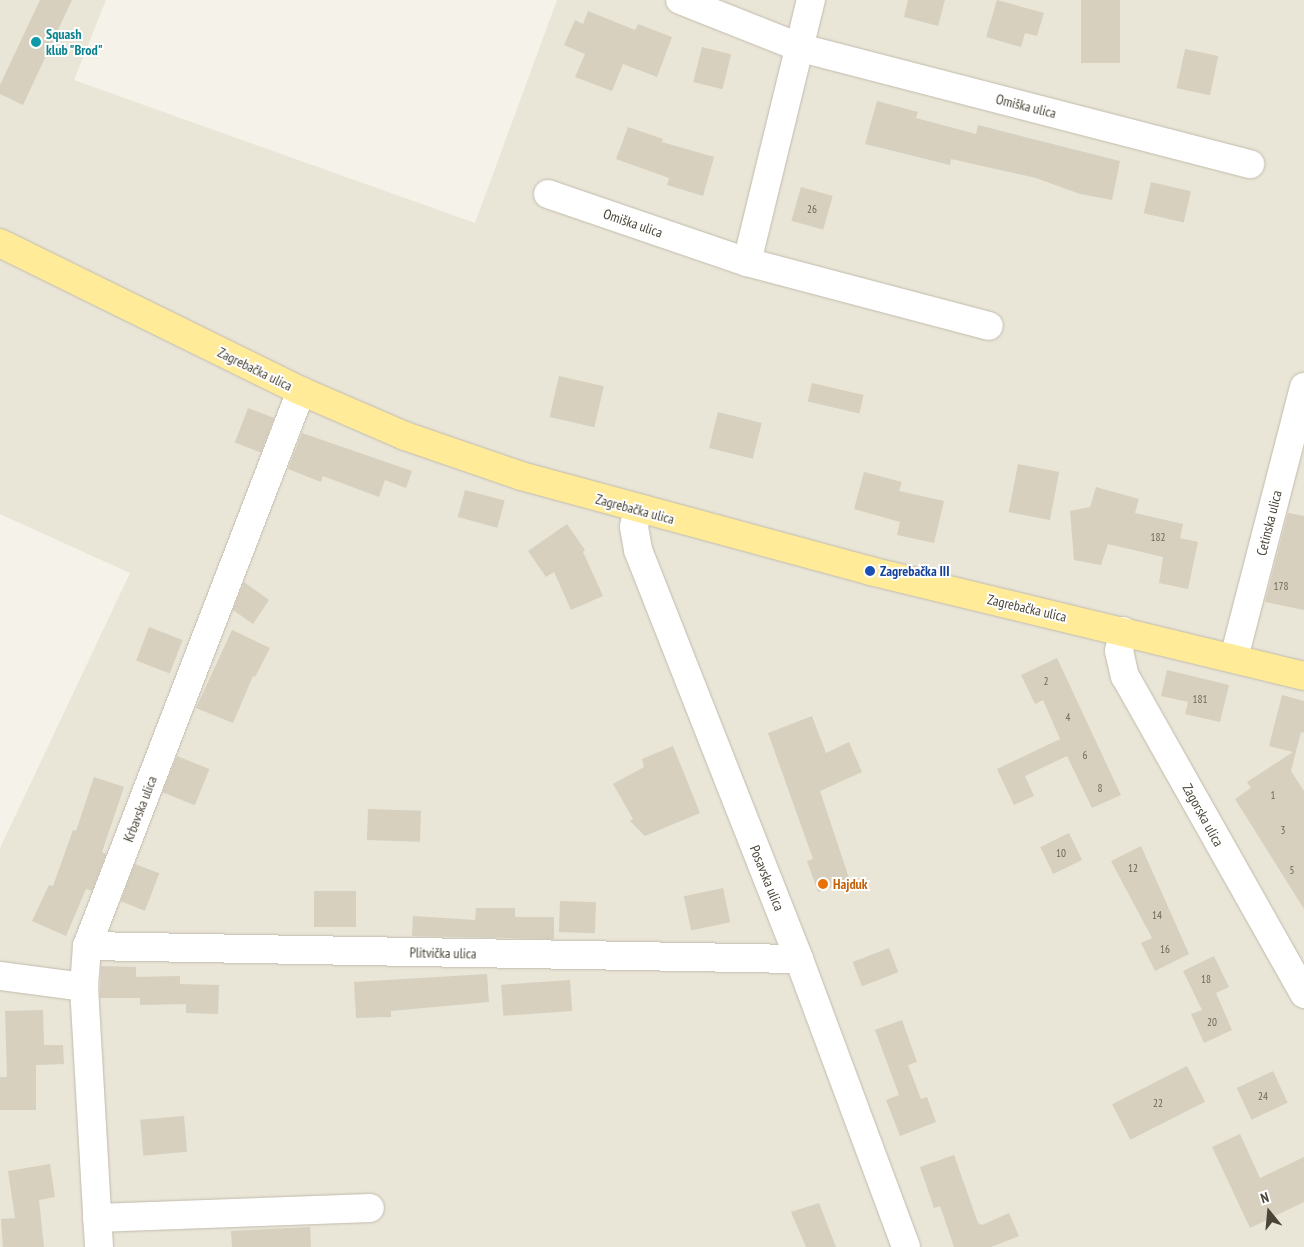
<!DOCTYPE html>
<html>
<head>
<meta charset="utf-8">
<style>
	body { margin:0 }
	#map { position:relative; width:1304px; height:1247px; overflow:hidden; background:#f5f2e9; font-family:"PT Sans Narrow",sans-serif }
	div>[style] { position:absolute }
	.residential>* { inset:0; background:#e9e5d7 }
	.building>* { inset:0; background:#d7d0be; transform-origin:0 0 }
	.roads { filter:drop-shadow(0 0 1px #c1bbab) drop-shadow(0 0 1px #c1bbab) }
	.minor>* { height:28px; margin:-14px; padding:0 14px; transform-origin:14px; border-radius:14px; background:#fff }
	.major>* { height:28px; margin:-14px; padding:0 14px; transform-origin:14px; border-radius:14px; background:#ffeb98 }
	.dots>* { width:14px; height:14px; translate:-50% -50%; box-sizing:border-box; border:2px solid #fff; border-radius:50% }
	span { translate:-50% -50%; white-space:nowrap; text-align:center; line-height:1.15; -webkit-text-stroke:4px #fff; paint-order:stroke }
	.number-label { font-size:11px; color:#6c6759 }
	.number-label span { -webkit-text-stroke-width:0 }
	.culture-label { font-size:14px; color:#0d838f; font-weight:700 }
	.left { translate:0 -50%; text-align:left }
	.street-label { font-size:14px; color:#494437 }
	.transit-label { font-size:14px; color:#164399; font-weight:700 }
	.food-label { font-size:14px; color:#c56008; font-weight:700 }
	.north { position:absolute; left:1244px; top:1187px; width:50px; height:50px; -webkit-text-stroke:4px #fff; paint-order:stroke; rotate:343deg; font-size:14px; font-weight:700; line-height:20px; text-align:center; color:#494437 }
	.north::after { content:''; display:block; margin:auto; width:18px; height:22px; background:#494437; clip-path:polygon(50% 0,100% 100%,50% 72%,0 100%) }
</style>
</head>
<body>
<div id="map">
	<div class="residential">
		<div style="clip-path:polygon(0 0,106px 0,74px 80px,475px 223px,557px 0,1304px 0,1304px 1247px,0 1247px,0 848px,130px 573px,0 514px)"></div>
	</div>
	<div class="building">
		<div style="clip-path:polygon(40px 0,72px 0,23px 105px,0 94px,0 85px)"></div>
		<div style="clip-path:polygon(908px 0,945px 0,938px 26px,904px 17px)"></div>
		<div style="clip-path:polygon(997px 0,1044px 13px,1037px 36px,1025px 33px,1021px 47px,986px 37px)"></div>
		<div style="left:1081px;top:0;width:39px;height:63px"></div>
		<div style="clip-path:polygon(588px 11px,635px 30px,638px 24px,672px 37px,657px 77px,623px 64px,612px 91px,575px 77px,585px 54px,564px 45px,575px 20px,583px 24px)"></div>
		<div style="left:702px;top:47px;width:30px;height:36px;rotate:14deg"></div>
		<div style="left:1185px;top:49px;width:34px;height:40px;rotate:12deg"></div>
		<div style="clip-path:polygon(877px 101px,918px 112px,916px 118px,976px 134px,978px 125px,1120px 161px,1112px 200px,1080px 194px,1036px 178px,951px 159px,950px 165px,865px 144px)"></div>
		<div style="clip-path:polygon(628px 127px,663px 139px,662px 142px,714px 157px,703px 196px,667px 185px,669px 178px,616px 159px)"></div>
		<div style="left:1151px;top:182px;width:41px;height:32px;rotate:13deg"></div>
		<div style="left:801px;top:187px;width:33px;height:35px;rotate:16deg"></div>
		<div style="left:559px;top:376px;width:46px;height:42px;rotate:13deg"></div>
		<div style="left:812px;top:383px;width:53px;height:19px;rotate:13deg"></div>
		<div style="left:248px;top:408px;width:28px;height:37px;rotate:21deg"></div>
		<div style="left:718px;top:412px;width:45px;height:37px;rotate:14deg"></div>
		<div style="clip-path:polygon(302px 433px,412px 471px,406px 488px,385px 480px,379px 497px,323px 476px,321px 482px,288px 469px)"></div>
		<div style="left:1018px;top:464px;width:42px;height:49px;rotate:11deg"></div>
		<div style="clip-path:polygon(864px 472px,902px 482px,899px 491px,944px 501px,934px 543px,897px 535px,900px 522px,854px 509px)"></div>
		<div style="clip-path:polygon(1096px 487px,1139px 499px,1135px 513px,1183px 524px,1180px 538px,1198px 542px,1188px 589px,1159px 583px,1163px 557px,1108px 544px,1101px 565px,1074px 560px,1070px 511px,1090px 507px)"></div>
		<div style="left:465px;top:490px;width:41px;height:28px;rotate:15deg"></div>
		<div style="clip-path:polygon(1288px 513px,1304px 516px,1304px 610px,1265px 602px)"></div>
		<div style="clip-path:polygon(567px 524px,585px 550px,583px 552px,603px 596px,571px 610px,554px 572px,546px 577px,528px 551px)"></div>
		<div style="clip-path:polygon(244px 582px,269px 600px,253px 624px,233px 610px)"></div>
		<div style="left:149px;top:627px;width:36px;height:36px;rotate:21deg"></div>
		<div style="clip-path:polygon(232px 630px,270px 648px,255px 677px,253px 676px,233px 723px,196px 708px)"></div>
		<div style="clip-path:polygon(1057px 658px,1121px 795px,1092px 808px,1067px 756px,1025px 776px,1034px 796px,1014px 805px,997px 769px,1060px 739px,1043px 700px,1035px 704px,1021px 675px)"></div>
		<div style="clip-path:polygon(1167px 670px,1229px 685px,1220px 722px,1185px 714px,1188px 702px,1161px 696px)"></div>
		<div style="clip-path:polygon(1282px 695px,1304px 701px,1304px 733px,1301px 732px,1291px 771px,1304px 791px,1304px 909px,1235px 799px,1251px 788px,1247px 782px,1293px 752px,1269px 746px)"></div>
		<div style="clip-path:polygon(812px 716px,826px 753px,849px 742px,862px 772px,820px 791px,850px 881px,818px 892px,807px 861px,813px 859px,768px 733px)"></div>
		<div style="clip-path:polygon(673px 746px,700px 813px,645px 836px,630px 821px,633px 819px,613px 784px,644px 767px,642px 759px)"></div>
		<div style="left:177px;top:756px;width:35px;height:39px;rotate:22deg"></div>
		<div style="clip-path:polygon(94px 777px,124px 787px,102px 852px,106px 854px,92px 891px,86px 889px,66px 936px,32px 921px,49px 885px,53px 886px,73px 830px,76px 831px)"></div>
		<div style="left:368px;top:809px;width:53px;height:31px;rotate:2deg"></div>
		<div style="left:1069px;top:833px;width:30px;height:32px;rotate:64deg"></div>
		<div style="clip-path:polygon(1141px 846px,1189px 954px,1155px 971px,1141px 943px,1152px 938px,1111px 861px)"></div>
		<div style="left:135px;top:864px;width:26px;height:40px;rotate:21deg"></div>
		<div style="left:723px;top:888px;width:35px;height:40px;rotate:78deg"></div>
		<div style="left:314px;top:891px;width:42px;height:36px"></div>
		<div style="left:560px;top:901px;width:36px;height:31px;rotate:2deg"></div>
		<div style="clip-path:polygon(476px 908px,515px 908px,515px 917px,554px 917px,554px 939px,412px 936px,413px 916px,475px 920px)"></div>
		<div style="left:889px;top:948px;width:26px;height:39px;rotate:69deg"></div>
		<div style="clip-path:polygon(1214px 956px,1229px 987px,1216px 993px,1232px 1030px,1204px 1043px,1191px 1014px,1202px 1010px,1183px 971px)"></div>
		<div style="clip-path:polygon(101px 966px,136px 967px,136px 977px,180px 976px,180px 984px,219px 985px,218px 1014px,186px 1013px,186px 1004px,140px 1005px,140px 998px,100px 998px)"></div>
		<div style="clip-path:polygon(487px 974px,489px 1002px,391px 1011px,391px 1017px,356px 1018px,354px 982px)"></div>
		<div style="left:570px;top:980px;width:31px;height:69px;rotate:86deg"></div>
		<div style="clip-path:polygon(43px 1010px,44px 1045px,63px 1045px,64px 1064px,36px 1065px,36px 1110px,0 1110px,0 1077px,7px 1077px,5px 1011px)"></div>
		<div style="clip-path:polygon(902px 1020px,917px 1062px,908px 1065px,921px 1099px,927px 1097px,936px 1122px,900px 1136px,886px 1100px,899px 1095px,875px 1030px)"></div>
		<div style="left:1187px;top:1066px;width:40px;height:84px;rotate:63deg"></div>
		<div style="left:1273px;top:1071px;width:35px;height:40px;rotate:65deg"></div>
		<div style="left:184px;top:1116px;width:36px;height:44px;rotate:85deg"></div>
		<div style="clip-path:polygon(1240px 1134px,1260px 1178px,1304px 1157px,1304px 1202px,1250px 1228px,1212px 1147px)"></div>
		<div style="clip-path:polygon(954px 1155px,978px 1223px,982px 1225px,1009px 1213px,1019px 1236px,991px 1247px,954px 1247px,940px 1206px,934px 1208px,920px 1167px)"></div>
		<div style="clip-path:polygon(50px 1164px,55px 1197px,39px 1200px,44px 1247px,3px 1247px,1px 1219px,15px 1218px,8px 1171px)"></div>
		<div style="clip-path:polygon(819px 1203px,836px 1247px,806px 1247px,791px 1212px)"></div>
		<div style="clip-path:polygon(310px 1227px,311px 1247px,232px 1247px,231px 1231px)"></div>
	</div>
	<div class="roads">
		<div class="minor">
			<div style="left:680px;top:0;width:130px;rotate:21.6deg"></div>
			<div style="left:801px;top:48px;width:464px;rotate:14.5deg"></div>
			<div style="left:548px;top:194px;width:210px;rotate:18.9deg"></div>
			<div style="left:747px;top:262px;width:250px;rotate:14.8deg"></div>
			<div style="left:747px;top:262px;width:270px;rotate:-76.3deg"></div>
			<div style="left:637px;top:510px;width:17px;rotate:100deg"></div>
			<div style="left:634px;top:527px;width:23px;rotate:80deg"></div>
			<div style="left:638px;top:550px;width:440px;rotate:68.5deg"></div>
			<div style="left:799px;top:959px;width:307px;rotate:69.6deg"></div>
			<div style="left:1123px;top:631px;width:20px;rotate:101deg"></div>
			<div style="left:1119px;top:651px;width:26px;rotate:77deg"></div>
			<div style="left:1125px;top:676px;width:365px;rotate:60.6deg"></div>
			<div style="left:1234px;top:658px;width:280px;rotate:-75.5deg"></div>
			<div style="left:87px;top:946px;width:712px;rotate:1.05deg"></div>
			<div style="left:0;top:976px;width:85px;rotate:7.5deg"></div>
			<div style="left:97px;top:1218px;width:273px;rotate:-2.1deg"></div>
			<div style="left:99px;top:1247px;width:260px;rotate:-93.3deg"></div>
			<div style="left:84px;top:987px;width:41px;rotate:-85.8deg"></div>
			<div style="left:87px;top:946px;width:595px;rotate:-68.91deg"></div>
		</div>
		<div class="major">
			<div style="left:0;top:243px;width:335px;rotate:26.2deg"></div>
			<div style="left:301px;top:391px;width:113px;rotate:23.4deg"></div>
			<div style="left:405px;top:436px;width:123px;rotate:19deg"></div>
			<div style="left:521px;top:476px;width:362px;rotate:15.2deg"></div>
			<div style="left:870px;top:571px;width:447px;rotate:13.6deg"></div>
		</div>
	</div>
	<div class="dots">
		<div style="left:36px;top:42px;background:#0f9aa8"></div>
		<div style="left:870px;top:571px;background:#1a4fb4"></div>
		<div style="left:823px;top:884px;background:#e8710a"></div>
	</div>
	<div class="number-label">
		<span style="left:812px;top:209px">26</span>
		<span style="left:1158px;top:537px">182</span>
		<span style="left:1281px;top:586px">178</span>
		<span style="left:1046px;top:681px">2</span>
		<span style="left:1200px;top:699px">181</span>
		<span style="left:1068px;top:717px">4</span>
		<span style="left:1085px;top:755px">6</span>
		<span style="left:1100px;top:788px">8</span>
		<span style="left:1273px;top:795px">1</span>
		<span style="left:1283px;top:830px">3</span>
		<span style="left:1061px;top:853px">10</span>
		<span style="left:1133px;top:868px">12</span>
		<span style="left:1292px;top:870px">5</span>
		<span style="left:1157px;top:915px">14</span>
		<span style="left:1165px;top:949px">16</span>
		<span style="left:1206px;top:979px">18</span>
		<span style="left:1212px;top:1022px">20</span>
		<span style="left:1263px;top:1096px">24</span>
		<span style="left:1158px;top:1103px">22</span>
	</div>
	<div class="culture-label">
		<span class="left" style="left:46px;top:42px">Squash<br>klub "Brod"</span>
	</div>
	<div class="street-label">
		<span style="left:1026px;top:106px;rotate:14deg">Omiška ulica</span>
		<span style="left:633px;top:223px;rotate:19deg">Omiška ulica</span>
		<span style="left:255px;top:369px;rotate:26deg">Zagrebačka ulica</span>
		<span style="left:635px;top:509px;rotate:15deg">Zagrebačka ulica</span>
		<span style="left:1269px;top:523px;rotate:-76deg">Cetinska ulica</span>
		<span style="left:1027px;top:608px;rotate:13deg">Zagrebačka ulica</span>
		<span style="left:140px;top:809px;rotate:-69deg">Krbavska ulica</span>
		<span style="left:1203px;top:815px;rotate:61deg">Zagorska ulica</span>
		<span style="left:767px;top:878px;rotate:68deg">Posavska ulica</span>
		<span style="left:443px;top:953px;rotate:1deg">Plitvička ulica</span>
	</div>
	<div class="transit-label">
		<span class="left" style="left:880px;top:571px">Zagrebačka III</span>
	</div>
	<div class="food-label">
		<span class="left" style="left:833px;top:884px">Hajduk</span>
	</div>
	<div class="north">N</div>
</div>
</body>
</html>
